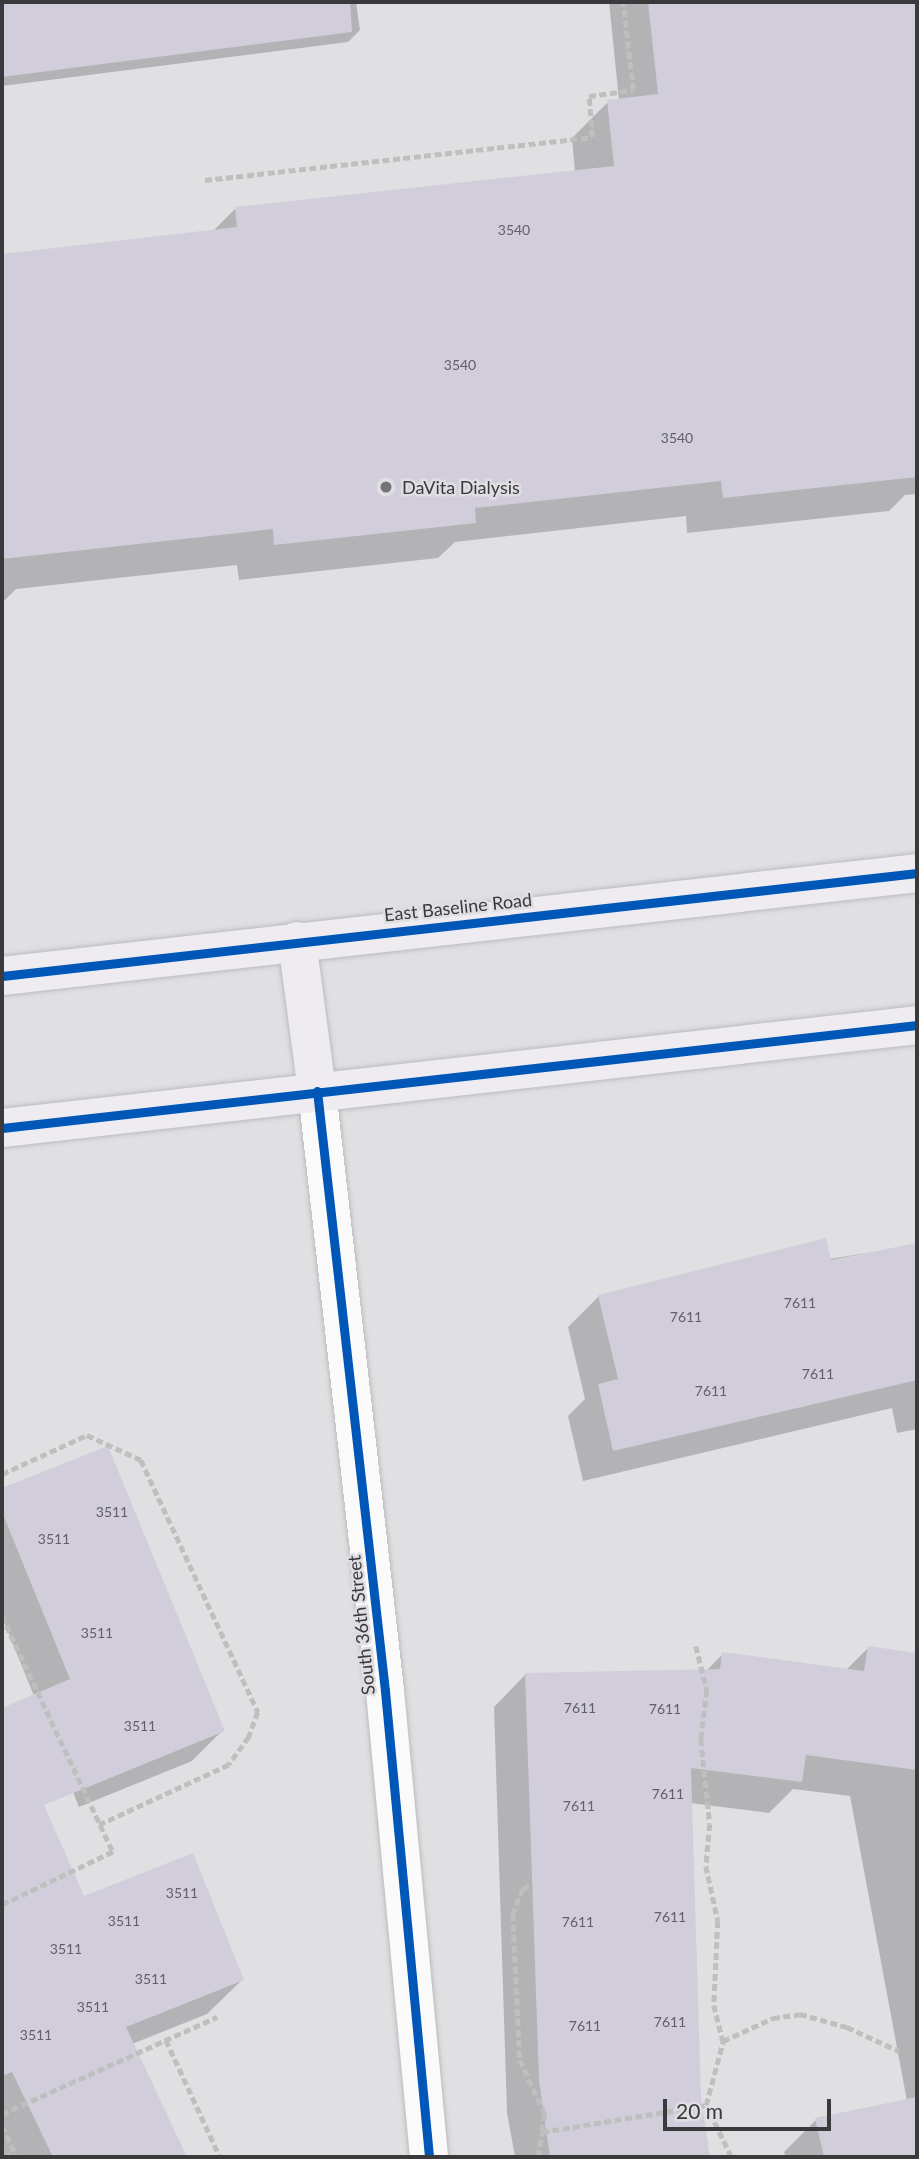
<!DOCTYPE html>
<html>
<head>
<meta charset="utf-8">
<style>
	body { margin:0 }
	#map { position:relative; width:919px; height:2159px; overflow:hidden; background:#e0dfe2; font-family:Lato,sans-serif }
	div>[style] { position:absolute }
	.shadow>* { inset:0; background:#0003 }
	.building>* { inset:0; background:#d2cddb }
	.path>* { height:4.5px; margin-top:-2.25px; transform-origin:0; background:repeating-linear-gradient(90deg,#bfbfc0 0 7px,transparent 0 10.5px) }
	.roads { filter:drop-shadow(0 0 2px #bcbcbe) drop-shadow(0 0 2px #bcbcbe) }
	.minor>* { height:38px; margin:-19px; padding:0 19px; transform-origin:19px; border-radius:19px; background:#fafafb }
	.primary>* { height:38px; margin:-19px; padding:0 19px; transform-origin:19px; border-radius:19px; background:#eeebf1 }
	.cycleway>* { height:9px; margin:-4.5px; padding:0 4.5px; transform-origin:4.5px; border-radius:4.5px; background:#0057b8 }
	.dots>* { width:19px; height:19px; translate:-50% -50%; box-sizing:border-box; border:4px solid #e0dee3; border-radius:50% }
	span { translate:-50% -50%; white-space:nowrap; text-align:center; line-height:1.15; -webkit-text-stroke:5px #e0dee3; paint-order:stroke }
	.number-label { font-size:14px; color:#626066 }
	.number-label span { -webkit-text-stroke-width:0 }
	.poi-label { font-size:18px; color:#3a393b }
	.left { translate:0 -50%; text-align:left }
	.street-label { font-size:18px; color:#3a393b }
	.frame { position:absolute; inset:0; border:4px solid #3a393b; pointer-events:none }
	.scale { position:absolute; left:663px; top:2099px; width:168px; height:32px; box-sizing:border-box; border:4px solid #3a393b; border-top:0; padding-left:9px; font-size:21px; line-height:24px; white-space:nowrap; color:#3a393b; -webkit-text-stroke:5px #e0dee3; paint-order:stroke }
</style>
</head>
<body>
<div id="map">
	<div class="shadow">
		<div style="clip-path:polygon(2px 2px,356px 2px,360px 30px,348px 42px,2px 86px)"></div>
		<div style="clip-path:polygon(609px 2px,917px 2px,917px 494px,905px 495px,889px 511px,687px 533px,686px 516px,455px 542px,438px 558px,239px 580px,237px 565px,16px 589px,2px 603px,2px 256px,212px 232px,236px 208px,575px 172px,572px 138px,608px 102px,619px 100px)"></div>
		<div style="clip-path:polygon(917px 1245px,917px 1429px,897px 1433px,892px 1408px,583px 1481px,568px 1416px,585px 1399px,568px 1327px,599px 1296px)"></div>
		<div style="clip-path:polygon(42px 1489px,223px 1730px,192px 1761px,79px 1807px,2px 1617px,2px 1507px)"></div>
		<div style="clip-path:polygon(868px 1648px,917px 1690px,917px 2157px,786px 2157px,784px 2152px,816px 2120px,907px 2101px,850px 1796px,793px 1789px,769px 1813px,690px 1803px,699px 2098px,708px 2157px,515px 2157px,507px 2113px,494px 1707px,525px 1675px,706px 1671px,723px 1654px,846px 1670px)"></div>
		<div style="clip-path:polygon(2px 1730px,66px 1875px,83px 1898px,242px 1980px,207px 2014px,132px 2044px,185px 2157px,2px 2156px)"></div>
	</div>
	<div class="building">
		<div style="clip-path:polygon(2px 2px,350px 2px,352px 32px,2px 77px)"></div>
		<div style="clip-path:polygon(648px 2px,917px 2px,917px 477px,723px 498px,721px 481px,475px 508px,476px 523px,274px 545px,273px 529px,2px 559px,2px 254px,237px 227px,235px 207px,614px 166px,607px 100px,658px 94px)"></div>
		<div style="clip-path:polygon(826px 1238px,831px 1260px,917px 1243px,917px 1380px,613px 1451px,598px 1384px,618px 1379px,598px 1295px)"></div>
		<div style="clip-path:polygon(108px 1446px,225px 1731px,44px 1805px,84px 1896px,193px 1853px,244px 1980px,126px 2027px,187px 2157px,53px 2157px,12px 2072px,2px 2076px,2px 1708px,70px 1679px,2px 1512px,2px 1488px)"></div>
		<div style="clip-path:polygon(868px 1646px,917px 1653px,917px 1770px,806px 1755px,802px 1782px,691px 1768px,701px 2098px,710px 2157px,550px 2157px,539px 2081px,525px 1673px,720px 1669px,722px 1652px,864px 1671px)"></div>
		<div style="clip-path:polygon(917px 2097px,917px 2157px,824px 2157px,815px 2118px)"></div>
	</div>
	<div class="path">
		<div style="left:205px;top:180px;width:389px;rotate:-6.3deg"></div>
		<div style="left:592px;top:137px;width:41px;rotate:-94.2deg"></div>
		<div style="left:589px;top:96px;width:44px;rotate:-7.8deg"></div>
		<div style="left:633px;top:90px;width:89px;rotate:-96.5deg"></div>
		<div style="left:2px;top:1474px;width:94px;rotate:-24.6deg"></div>
		<div style="left:87px;top:1435px;width:60px;rotate:24.8deg"></div>
		<div style="left:141px;top:1460px;width:278px;rotate:65.1deg"></div>
		<div style="left:258px;top:1712px;width:27px;rotate:110deg"></div>
		<div style="left:249px;top:1737px;width:34px;rotate:126deg"></div>
		<div style="left:229px;top:1765px;width:143px;rotate:155.2deg"></div>
		<div style="left:2px;top:1616px;width:261px;rotate:64.8deg"></div>
		<div style="left:113px;top:1852px;width:123px;rotate:154.5deg"></div>
		<div style="left:696px;top:1646px;width:45px;rotate:76deg"></div>
		<div style="left:707px;top:1690px;width:49px;rotate:97deg"></div>
		<div style="left:701px;top:1739px;width:85px;rotate:84deg"></div>
		<div style="left:710px;top:1824px;width:42px;rotate:95.4deg"></div>
		<div style="left:706px;top:1866px;width:56px;rotate:77.7deg"></div>
		<div style="left:718px;top:1921px;width:84px;rotate:92.7deg"></div>
		<div style="left:714px;top:2005px;width:37px;rotate:76deg"></div>
		<div style="left:529px;top:1886px;width:7px;rotate:153deg"></div>
		<div style="left:523px;top:1889px;width:27px;rotate:112deg"></div>
		<div style="left:513px;top:1914px;width:146px;rotate:87.3deg"></div>
		<div style="left:520px;top:2060px;width:60px;rotate:65.2deg"></div>
		<div style="left:545px;top:2114px;width:18px;rotate:99deg"></div>
		<div style="left:166px;top:2040px;width:129px;rotate:65.2deg"></div>
		<div style="left:2px;top:2114px;width:236px;rotate:-24.3deg"></div>
		<div style="left:2px;top:2126px;width:34px;rotate:64deg"></div>
		<div style="left:5px;top:2157px;width:11px;rotate:-22deg"></div>
		<div style="left:538px;top:2157px;width:25px;rotate:-81deg"></div>
		<div style="left:542px;top:2132px;width:166px;rotate:-9.3deg"></div>
		<div style="left:731px;top:2157px;width:58px;rotate:-115.7deg"></div>
		<div style="left:706px;top:2105px;width:66px;rotate:-75.1deg"></div>
		<div style="left:723px;top:2041px;width:55px;rotate:-24.7deg"></div>
		<div style="left:773px;top:2018px;width:27px;rotate:-8deg"></div>
		<div style="left:800px;top:2014px;width:49px;rotate:15.5deg"></div>
		<div style="left:847px;top:2027px;width:57px;rotate:24.8deg"></div>
	</div>
	<div class="roads">
		<div class="minor">
			<div style="left:317px;top:1091px;width:604px;rotate:83.53deg"></div>
			<div style="left:385px;top:1691px;width:468px;rotate:84.6deg"></div>
		</div>
		<div class="primary">
			<div style="left:297px;top:941px;width:151px;rotate:82.4deg"></div>
			<div style="left:2px;top:976px;width:921px;rotate:-6.42deg"></div>
			<div style="left:2px;top:1128px;width:921px;rotate:-6.42deg"></div>
		</div>
	</div>
	<div class="cycleway">
		<div style="left:2px;top:976px;width:921px;rotate:-6.42deg"></div>
		<div style="left:317px;top:1091px;width:604px;rotate:83.53deg"></div>
		<div style="left:385px;top:1691px;width:468px;rotate:84.6deg"></div>
		<div style="left:2px;top:1128px;width:921px;rotate:-6.42deg"></div>
	</div>
	<div class="dots">
		<div style="left:386px;top:487px;background:#747375"></div>
	</div>
	<div class="number-label">
		<span style="left:514px;top:230px">3540</span>
		<span style="left:460px;top:365px">3540</span>
		<span style="left:677px;top:438px">3540</span>
		<span style="left:800px;top:1303px">7611</span>
		<span style="left:686px;top:1317px">7611</span>
		<span style="left:818px;top:1374px">7611</span>
		<span style="left:711px;top:1391px">7611</span>
		<span style="left:112px;top:1512px">3511</span>
		<span style="left:54px;top:1539px">3511</span>
		<span style="left:97px;top:1633px">3511</span>
		<span style="left:580px;top:1708px">7611</span>
		<span style="left:665px;top:1709px">7611</span>
		<span style="left:140px;top:1726px">3511</span>
		<span style="left:668px;top:1794px">7611</span>
		<span style="left:579px;top:1806px">7611</span>
		<span style="left:182px;top:1893px">3511</span>
		<span style="left:670px;top:1917px">7611</span>
		<span style="left:124px;top:1921px">3511</span>
		<span style="left:578px;top:1922px">7611</span>
		<span style="left:66px;top:1949px">3511</span>
		<span style="left:151px;top:1979px">3511</span>
		<span style="left:93px;top:2007px">3511</span>
		<span style="left:670px;top:2022px">7611</span>
		<span style="left:585px;top:2026px">7611</span>
		<span style="left:36px;top:2035px">3511</span>
	</div>
	<div class="poi-label">
		<span class="left" style="left:402px;top:487px">DaVita Dialysis</span>
	</div>
	<div class="street-label">
		<span style="left:458px;top:907px;rotate:-6deg">East Baseline Road</span>
		<span style="left:361px;top:1625px;rotate:-96deg">South 36th Street</span>
	</div>
	<div class="frame"></div>
	<div class="scale">20 m</div>
</div>
</body>
</html>
